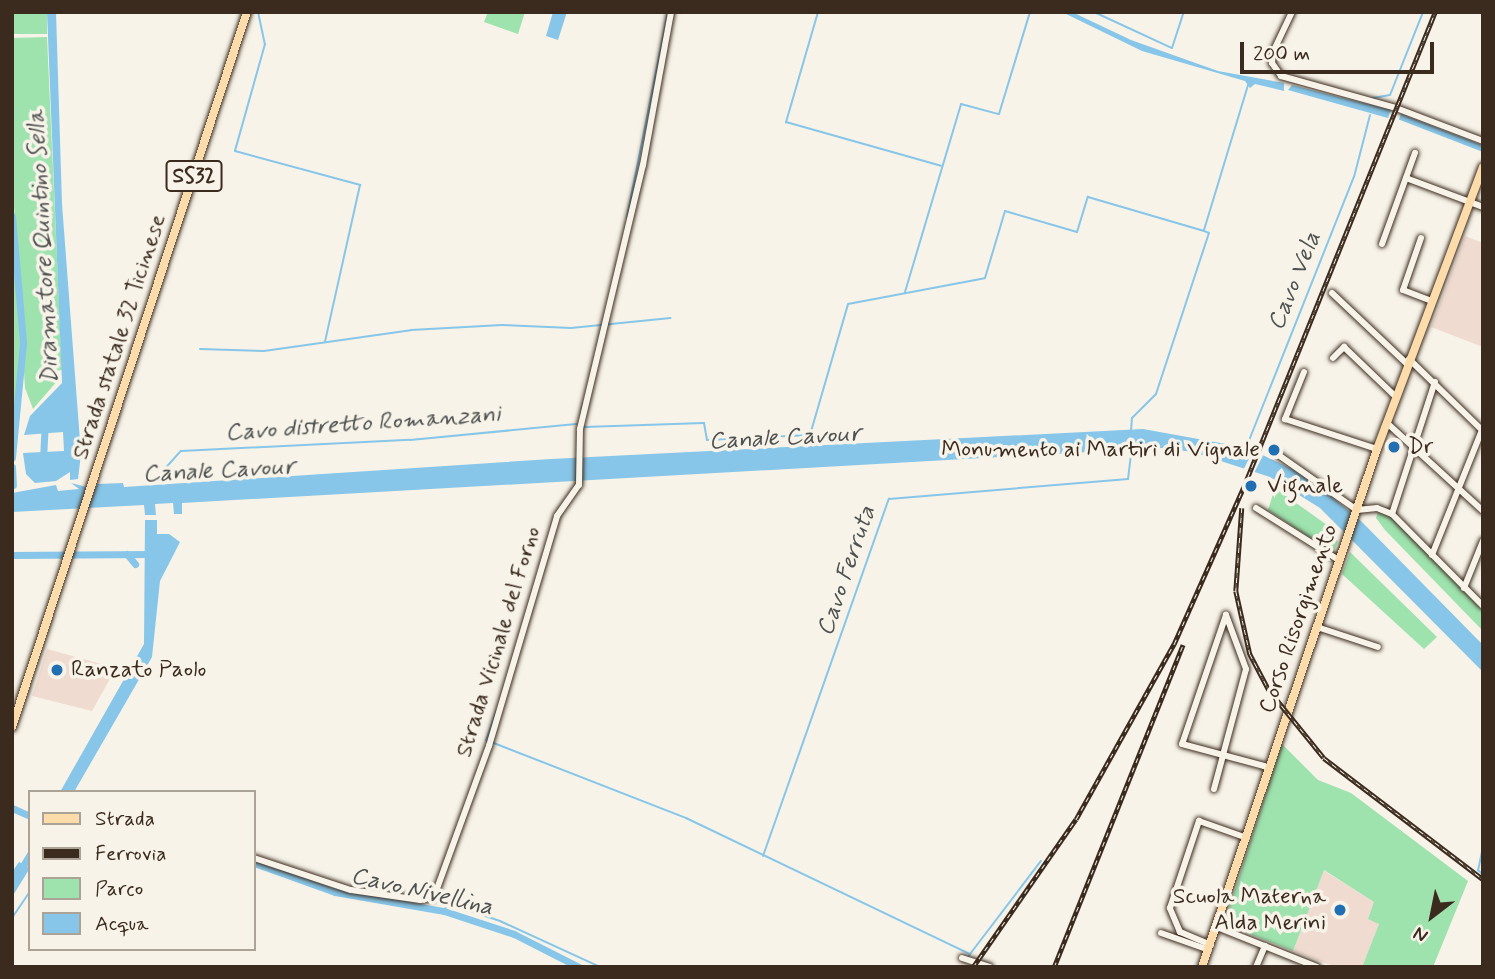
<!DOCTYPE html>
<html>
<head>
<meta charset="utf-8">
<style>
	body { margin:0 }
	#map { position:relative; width:1495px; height:979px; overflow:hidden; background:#f7f3e8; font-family:Mynerve,sans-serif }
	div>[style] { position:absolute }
	.built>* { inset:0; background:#efdbd0 }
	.green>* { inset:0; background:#9ee2ae; transform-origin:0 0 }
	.water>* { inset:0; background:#87c6e8; transform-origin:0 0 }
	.pier>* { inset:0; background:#f7f3e8; transform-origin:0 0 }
	.stream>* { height:2px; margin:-1px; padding:0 1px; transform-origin:1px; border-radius:1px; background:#87c6e8 }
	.canal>* { height:7px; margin:-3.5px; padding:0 3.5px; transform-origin:3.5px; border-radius:3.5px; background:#87c6e8 }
	.roads { filter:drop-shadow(0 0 2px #3b2a1e) drop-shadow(0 0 2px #3b2a1e) }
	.minor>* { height:6px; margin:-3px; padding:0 3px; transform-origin:3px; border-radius:3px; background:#f7f3e8 }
	.major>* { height:8px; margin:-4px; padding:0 4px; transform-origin:4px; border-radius:4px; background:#fddcac }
	.rail>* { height:4.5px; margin-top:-2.25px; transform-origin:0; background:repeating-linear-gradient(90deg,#f7f3e8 0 5px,#3b2a1e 0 10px); box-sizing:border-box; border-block:2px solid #3b2a1e }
	.dots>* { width:19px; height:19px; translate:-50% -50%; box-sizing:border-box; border:4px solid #f7f3e8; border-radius:50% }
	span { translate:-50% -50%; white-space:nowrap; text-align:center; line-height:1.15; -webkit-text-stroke:7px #f7f3e8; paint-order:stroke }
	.shield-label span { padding:2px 5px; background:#f7f3e8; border:2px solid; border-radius:5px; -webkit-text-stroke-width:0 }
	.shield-label { font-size:21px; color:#3b2a1e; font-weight:700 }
	.street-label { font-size:23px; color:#3b2a1e }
	.poi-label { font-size:23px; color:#3b2a1e }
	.left { translate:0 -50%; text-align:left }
	.right { translate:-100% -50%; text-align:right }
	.water-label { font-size:24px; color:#4e5150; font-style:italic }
	.frame { position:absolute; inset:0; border:14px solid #3b2a1e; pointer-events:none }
	.legend { position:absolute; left:28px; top:790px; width:228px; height:161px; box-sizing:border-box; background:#f7f3e8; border:2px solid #aca397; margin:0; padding:9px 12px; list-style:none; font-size:21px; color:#3b2a1e }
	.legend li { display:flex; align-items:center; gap:14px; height:35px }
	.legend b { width:35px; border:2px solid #aca397 }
	.north { position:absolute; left:1397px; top:881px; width:70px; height:70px; -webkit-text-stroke:5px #f7f3e8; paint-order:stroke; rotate:212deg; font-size:19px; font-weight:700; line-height:28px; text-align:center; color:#3b2a1e }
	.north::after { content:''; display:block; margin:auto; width:24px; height:32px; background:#3b2a1e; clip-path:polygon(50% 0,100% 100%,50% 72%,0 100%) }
	.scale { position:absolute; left:1240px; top:42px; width:194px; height:32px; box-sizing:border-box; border:4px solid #3b2a1e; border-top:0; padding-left:9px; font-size:21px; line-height:24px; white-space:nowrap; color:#3b2a1e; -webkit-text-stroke:5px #f7f3e8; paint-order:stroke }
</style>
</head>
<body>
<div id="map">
	<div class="built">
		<div style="clip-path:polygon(1465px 236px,1483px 243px,1483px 347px,1431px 327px)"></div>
		<div style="clip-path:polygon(47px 649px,116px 668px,92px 711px,32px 696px)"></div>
		<div style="clip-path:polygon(1323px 870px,1374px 902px,1379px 924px,1362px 967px,1336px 967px,1293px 951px)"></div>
	</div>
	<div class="green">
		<div style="left:12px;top:12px;width:35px;height:22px"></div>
		<div style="clip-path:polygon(488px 12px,525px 12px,518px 34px,484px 22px)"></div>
		<div style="clip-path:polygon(47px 37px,62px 370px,55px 371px,58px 380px,33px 409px,25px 388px,12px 173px,12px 38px)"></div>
		<div style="clip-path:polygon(12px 242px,21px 347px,12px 436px)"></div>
		<div style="clip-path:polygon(1275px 488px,1327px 525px,1338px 542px,1333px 553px,1268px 510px)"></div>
		<div style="clip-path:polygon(1378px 512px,1391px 517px,1483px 610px,1483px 631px,1385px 530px,1376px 518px)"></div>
		<div style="clip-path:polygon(1350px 552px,1437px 637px,1424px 649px,1342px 574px)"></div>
		<div style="clip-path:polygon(1282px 744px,1318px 780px,1351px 793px,1468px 881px,1433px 967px,1362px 967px,1379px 924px,1368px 919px,1374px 902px,1324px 870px,1293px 951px,1224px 924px)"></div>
	</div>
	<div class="water">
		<div style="clip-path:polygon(47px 12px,56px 12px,62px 204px,81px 454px,78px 479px,70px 480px,70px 472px,56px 481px,35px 483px,26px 474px,23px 453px,64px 451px,63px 432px,24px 435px,30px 416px,62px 383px)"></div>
		<div style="clip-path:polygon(553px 12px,567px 12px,558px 40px,546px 36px)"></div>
		<div style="clip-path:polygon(1062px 12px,1072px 12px,1131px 40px,1218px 71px,1284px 83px,1284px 91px,1255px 84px,1250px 88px,1245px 81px,1142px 51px)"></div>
		<div style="clip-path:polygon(1292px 85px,1331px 95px,1391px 110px,1388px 118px,1288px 90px)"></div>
		<div style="left:1401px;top:114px;width:88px;height:6px;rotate:21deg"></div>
		<div style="clip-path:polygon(1143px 429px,1248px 448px,1294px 470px,1327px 493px,1362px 522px,1483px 645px,1483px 672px,1320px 508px,1270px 477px,1193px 452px,1161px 448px,182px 503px,182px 514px,174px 514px,173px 503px,155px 504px,156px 515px,145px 515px,144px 505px,12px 512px,12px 493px,56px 485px,58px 491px,79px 489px,71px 483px,95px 489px,97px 484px,123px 483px,124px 487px,551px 459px)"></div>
		<div style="clip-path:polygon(145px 520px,157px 520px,157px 534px,169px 534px,180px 542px,160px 581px,152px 657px,74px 792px,60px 792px,144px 644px)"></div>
		<div style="clip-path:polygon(19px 862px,30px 868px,12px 897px,12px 872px)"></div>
	</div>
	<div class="pier">
		<div style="left:1255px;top:447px;width:11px;height:27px;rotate:27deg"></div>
	</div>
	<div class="stream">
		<div style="left:258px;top:12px;width:33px;rotate:78deg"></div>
		<div style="left:265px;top:44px;width:111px;rotate:105.7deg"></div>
		<div style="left:235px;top:151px;width:130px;rotate:15.2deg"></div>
		<div style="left:360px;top:185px;width:160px;rotate:102.6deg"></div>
		<div style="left:818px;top:12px;width:115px;rotate:106.2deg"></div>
		<div style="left:786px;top:122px;width:161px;rotate:15.8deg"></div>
		<div style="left:1094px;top:12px;width:86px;rotate:24.8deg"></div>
		<div style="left:1172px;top:48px;width:38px;rotate:-72deg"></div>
		<div style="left:1373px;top:98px;width:17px;rotate:-10deg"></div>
		<div style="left:1390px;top:95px;width:89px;rotate:-68.3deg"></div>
		<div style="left:627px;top:217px;width:209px;rotate:-78.7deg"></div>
		<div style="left:1204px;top:230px;width:152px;rotate:-73.1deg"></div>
		<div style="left:905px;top:292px;width:196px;rotate:-73.4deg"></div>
		<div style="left:961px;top:104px;width:39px;rotate:15deg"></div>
		<div style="left:999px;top:114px;width:107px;rotate:-73.1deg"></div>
		<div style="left:200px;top:349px;width:64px;rotate:1.8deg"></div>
		<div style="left:264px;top:351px;width:148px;rotate:-8.1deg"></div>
		<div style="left:411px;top:330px;width:91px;rotate:-3.1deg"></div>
		<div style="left:502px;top:325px;width:69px;rotate:2.5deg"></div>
		<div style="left:571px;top:328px;width:100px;rotate:-5.7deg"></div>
		<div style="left:579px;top:425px;width:22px;rotate:-80deg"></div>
		<div style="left:584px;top:427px;width:120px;rotate:-1.9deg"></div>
		<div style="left:704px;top:423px;width:17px;rotate:80deg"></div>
		<div style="left:707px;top:440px;width:103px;rotate:-2.8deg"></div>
		<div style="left:810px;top:435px;width:136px;rotate:-73.8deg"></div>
		<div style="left:848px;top:304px;width:139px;rotate:-10.7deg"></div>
		<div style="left:985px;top:278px;width:70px;rotate:-73.4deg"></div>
		<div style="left:1005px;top:211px;width:75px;rotate:16.3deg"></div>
		<div style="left:1077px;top:232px;width:37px;rotate:-73deg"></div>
		<div style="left:1088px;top:197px;width:121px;rotate:16.3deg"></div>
		<div style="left:1131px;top:431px;width:13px;rotate:-86deg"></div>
		<div style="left:1132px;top:418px;width:34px;rotate:-45deg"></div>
		<div style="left:1156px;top:394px;width:169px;rotate:-71.8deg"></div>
		<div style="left:1209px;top:233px;width:5px;rotate:-158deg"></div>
		<div style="left:1246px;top:448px;width:292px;rotate:-68.3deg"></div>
		<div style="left:1354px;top:177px;width:64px;rotate:-75.5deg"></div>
		<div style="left:161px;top:473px;width:30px;rotate:-48deg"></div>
		<div style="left:181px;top:451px;width:229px;rotate:-2.8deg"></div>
		<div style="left:410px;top:440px;width:167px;rotate:-5.5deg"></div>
		<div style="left:497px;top:710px;width:32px;rotate:110deg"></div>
		<div style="left:486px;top:740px;width:215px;rotate:21.3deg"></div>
		<div style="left:686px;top:818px;width:315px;rotate:25.6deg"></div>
		<div style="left:1483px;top:847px;width:24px;rotate:102deg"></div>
		<div style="left:1478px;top:870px;width:7px;rotate:45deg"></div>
		<div style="left:763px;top:856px;width:379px;rotate:-70.6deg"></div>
		<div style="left:889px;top:499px;width:240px;rotate:-4.8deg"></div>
		<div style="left:1128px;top:479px;width:32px;rotate:-83deg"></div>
		<div style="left:444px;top:911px;width:9px;rotate:-69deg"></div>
		<div style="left:447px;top:903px;width:56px;rotate:18.8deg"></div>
		<div style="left:500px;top:921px;width:110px;rotate:24.7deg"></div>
		<div style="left:12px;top:918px;width:32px;rotate:-56deg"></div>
		<div style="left:967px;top:958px;width:122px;rotate:-52.7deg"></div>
	</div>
	<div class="canal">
		<div style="left:12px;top:216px;width:127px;rotate:85deg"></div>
		<div style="left:23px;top:343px;width:115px;rotate:95.5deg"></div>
		<div style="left:43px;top:459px;width:33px;rotate:-87deg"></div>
		<div style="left:12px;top:467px;width:18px;rotate:87deg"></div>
		<div style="left:127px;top:554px;width:13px;rotate:51deg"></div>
		<div style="left:12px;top:555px;width:139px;rotate:-0.4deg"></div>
		<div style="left:12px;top:808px;width:20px;rotate:24deg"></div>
		<div style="left:254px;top:863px;width:86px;rotate:19.7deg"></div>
		<div style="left:335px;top:892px;width:111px;rotate:9.9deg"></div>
		<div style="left:444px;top:911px;width:74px;rotate:18.2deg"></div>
		<div style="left:514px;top:934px;width:73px;rotate:26.9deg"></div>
		<div style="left:12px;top:884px;width:35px;rotate:-59deg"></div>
	</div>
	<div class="roads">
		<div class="minor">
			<div style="left:1292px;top:12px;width:44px;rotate:115.4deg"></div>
			<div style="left:1273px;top:52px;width:11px;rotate:95deg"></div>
			<div style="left:1272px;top:63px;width:16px;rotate:55deg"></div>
			<div style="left:1281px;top:76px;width:119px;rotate:15.5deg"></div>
			<div style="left:1396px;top:108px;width:93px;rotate:20.8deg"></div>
			<div style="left:1406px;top:178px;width:82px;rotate:20.6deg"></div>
			<div style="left:1421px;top:238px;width:55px;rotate:109.1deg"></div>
			<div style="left:1403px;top:290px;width:30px;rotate:21deg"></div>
			<div style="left:1382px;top:244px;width:97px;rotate:-70.1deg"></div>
			<div style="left:1332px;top:293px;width:103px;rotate:43.4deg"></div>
			<div style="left:1333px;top:358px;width:16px;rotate:-45deg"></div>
			<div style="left:1344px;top:347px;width:72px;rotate:43.9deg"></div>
			<div style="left:1409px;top:359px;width:103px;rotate:44.2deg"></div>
			<div style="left:1304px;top:372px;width:51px;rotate:112deg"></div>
			<div style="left:1285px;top:419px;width:97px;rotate:18.1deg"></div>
			<div style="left:1387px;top:423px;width:130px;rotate:42.5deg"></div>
			<div style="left:1277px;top:454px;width:98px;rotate:35deg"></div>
			<div style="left:1357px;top:510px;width:20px;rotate:-6deg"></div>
			<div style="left:1377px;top:508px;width:16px;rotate:22deg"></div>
			<div style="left:1392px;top:514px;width:129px;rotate:45.3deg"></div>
			<div style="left:1256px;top:508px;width:99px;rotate:32.2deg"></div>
			<div style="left:1392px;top:514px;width:139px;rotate:-72deg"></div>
			<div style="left:1432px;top:555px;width:135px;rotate:-68.2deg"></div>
			<div style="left:1464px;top:588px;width:51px;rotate:-68deg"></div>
			<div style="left:1317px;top:627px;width:64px;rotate:18.2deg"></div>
			<div style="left:1214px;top:789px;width:35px;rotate:-75deg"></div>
			<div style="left:1223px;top:755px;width:89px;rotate:-75deg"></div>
			<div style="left:1246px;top:669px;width:58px;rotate:-110.3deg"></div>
			<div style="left:1226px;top:615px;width:136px;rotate:108.8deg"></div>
			<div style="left:1182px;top:744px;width:85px;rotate:15deg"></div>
			<div style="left:1264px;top:766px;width:5px;rotate:22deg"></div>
			<div style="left:254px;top:858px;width:102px;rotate:18.3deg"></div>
			<div style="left:351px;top:890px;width:70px;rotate:8.2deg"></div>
			<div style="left:420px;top:900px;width:14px;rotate:-12deg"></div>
			<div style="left:434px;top:897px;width:161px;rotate:-70deg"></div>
			<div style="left:489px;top:746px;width:240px;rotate:-73.5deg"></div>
			<div style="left:557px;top:516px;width:38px;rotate:-55deg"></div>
			<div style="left:579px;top:485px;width:56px;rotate:-89deg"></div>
			<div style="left:580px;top:429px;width:271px;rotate:-76.6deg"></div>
			<div style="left:643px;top:165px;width:156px;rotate:-79.6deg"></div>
			<div style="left:1217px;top:927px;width:108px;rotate:21.8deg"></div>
			<div style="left:1161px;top:933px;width:51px;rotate:19.5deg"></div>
			<div style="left:1211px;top:945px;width:34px;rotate:-157deg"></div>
			<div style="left:1180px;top:932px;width:26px;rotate:-113deg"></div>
			<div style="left:1170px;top:908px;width:92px;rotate:-71.6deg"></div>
			<div style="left:1199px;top:821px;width:51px;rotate:19.5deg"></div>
			<div style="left:962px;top:958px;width:29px;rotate:18deg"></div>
			<div style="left:1256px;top:967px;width:23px;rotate:-67deg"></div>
		</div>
		<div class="major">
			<div style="left:12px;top:727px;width:753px;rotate:-71.81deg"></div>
			<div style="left:1202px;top:967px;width:547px;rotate:-71.33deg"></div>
			<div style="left:1377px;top:449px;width:301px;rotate:-69.4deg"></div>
		</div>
	</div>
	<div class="rail">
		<div style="left:1242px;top:508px;width:83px;rotate:94.1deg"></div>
		<div style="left:1236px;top:591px;width:65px;rotate:77.5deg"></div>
		<div style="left:1250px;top:654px;width:41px;rotate:62.2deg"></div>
		<div style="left:1269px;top:690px;width:87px;rotate:51deg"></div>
		<div style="left:1324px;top:758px;width:200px;rotate:37.3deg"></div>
		<div style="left:973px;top:967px;width:180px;rotate:-55.2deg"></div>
		<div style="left:1076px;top:819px;width:201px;rotate:-60.8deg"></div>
		<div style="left:1174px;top:644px;width:173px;rotate:-66.1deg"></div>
		<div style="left:1244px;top:486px;width:511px;rotate:-68.05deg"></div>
		<div style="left:1054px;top:967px;width:347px;rotate:-68.2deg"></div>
	</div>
	<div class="dots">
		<div style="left:1394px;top:447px;background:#1f6fb2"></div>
		<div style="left:1274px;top:450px;background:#1f6fb2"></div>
		<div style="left:1251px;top:486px;background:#1f6fb2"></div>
		<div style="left:57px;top:670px;background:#1f6fb2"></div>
		<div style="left:1340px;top:910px;background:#1f6fb2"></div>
	</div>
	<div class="shield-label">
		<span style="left:194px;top:176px">SS32</span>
	</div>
	<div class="street-label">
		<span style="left:120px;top:337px;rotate:-72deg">Strada statale 32 Ticinese</span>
		<span style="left:1299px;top:619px;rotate:-71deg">Corso Risorgimento</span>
		<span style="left:499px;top:642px;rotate:-73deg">Strada Vicinale del Forno</span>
	</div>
	<div class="poi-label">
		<span class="left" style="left:1408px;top:447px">Dr</span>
		<span class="right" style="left:1260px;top:450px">Monumento ai Martiri di Vignale</span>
		<span class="left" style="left:1267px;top:486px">Vignale</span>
		<span class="left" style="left:71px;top:670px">Ranzato Paolo</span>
		<span class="right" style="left:1326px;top:910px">Scuola Materna<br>Alda Merini</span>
	</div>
	<div class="water-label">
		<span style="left:44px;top:247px;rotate:-93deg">Diramatore Quintino Sella</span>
		<span style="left:1295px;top:281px;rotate:-68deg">Cavo Vela</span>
		<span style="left:363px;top:424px;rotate:-4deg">Cavo distretto Romanzani</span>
		<span style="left:785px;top:438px;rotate:-3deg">Canale Cavour</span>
		<span style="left:219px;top:471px;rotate:-3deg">Canale Cavour</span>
		<span style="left:847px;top:571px;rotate:-71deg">Cavo Ferruta</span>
		<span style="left:422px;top:892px;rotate:13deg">Cavo Nivellina</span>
	</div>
	<div class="frame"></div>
	<ul class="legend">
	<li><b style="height:9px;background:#fddcac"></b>Strada</li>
	<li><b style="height:9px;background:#3b2a1e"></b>Ferrovia</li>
	<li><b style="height:19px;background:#9ee2ae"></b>Parco</li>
	<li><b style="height:19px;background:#87c6e8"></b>Acqua</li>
	</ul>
	<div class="north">N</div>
	<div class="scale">200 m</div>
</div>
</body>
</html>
